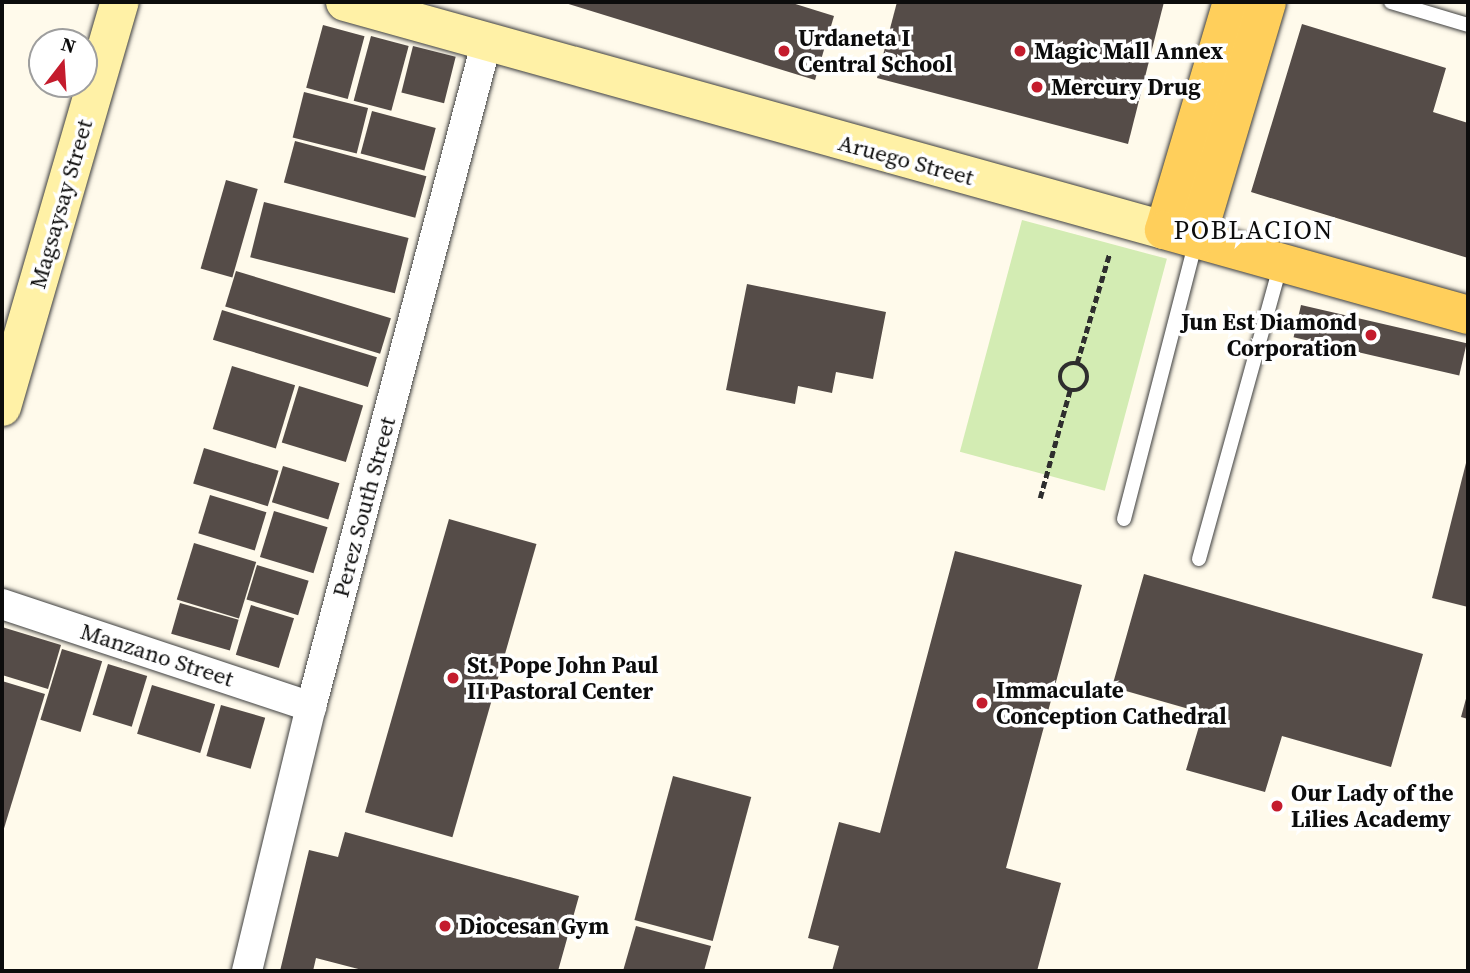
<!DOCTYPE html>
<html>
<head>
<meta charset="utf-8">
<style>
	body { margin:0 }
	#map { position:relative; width:1470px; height:973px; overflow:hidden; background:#fffaeb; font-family:"Source Serif 4",serif }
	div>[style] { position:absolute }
	.green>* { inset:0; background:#d3ecb3; transform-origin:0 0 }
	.building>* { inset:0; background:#554c48; transform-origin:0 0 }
	.path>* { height:4.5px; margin-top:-2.25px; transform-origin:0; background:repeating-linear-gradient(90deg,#2e2e2e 0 7px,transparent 0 10.5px) }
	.path>.ring { margin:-2.25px; padding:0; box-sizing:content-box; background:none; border:4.5px solid #2e2e2e; border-radius:50% }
	.roads { filter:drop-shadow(0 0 2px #3f3f3f) drop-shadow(0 0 2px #3f3f3f) }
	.lane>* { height:14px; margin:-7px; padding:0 7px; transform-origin:7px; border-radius:7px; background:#fff }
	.street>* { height:30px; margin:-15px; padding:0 15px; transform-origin:15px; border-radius:15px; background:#fff }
	.secondary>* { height:38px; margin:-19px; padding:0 19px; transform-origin:19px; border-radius:19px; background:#fff1a6 }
	.primary>* { height:38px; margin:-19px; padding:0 19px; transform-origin:19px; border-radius:19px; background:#ffcf5b }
	.dots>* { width:19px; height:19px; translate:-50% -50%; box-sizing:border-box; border:4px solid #fff; border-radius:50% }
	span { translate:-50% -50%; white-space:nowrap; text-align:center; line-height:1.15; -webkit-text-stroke:7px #fff; paint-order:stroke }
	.poi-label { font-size:23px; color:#0c0c0c; font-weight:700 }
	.left { translate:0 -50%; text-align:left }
	.right { translate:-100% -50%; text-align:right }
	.street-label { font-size:23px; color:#0c0c0c }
	.quarter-label { font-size:26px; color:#0c0c0c; letter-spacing:2px }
	.frame { position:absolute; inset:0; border:4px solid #0c0c0c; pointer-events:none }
	.north { position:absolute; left:28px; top:28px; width:70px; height:70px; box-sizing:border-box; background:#fff; border:2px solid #9e9e9e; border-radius:50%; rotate:17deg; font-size:19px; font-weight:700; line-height:28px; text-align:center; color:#0c0c0c }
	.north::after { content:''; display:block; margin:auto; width:24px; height:32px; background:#c41c2d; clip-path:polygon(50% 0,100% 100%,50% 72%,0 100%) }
</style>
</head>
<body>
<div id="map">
	<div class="green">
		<div style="left:1022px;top:220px;width:150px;height:240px;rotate:15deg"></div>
	</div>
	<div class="building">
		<div style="clip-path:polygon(562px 2px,789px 2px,834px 16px,815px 80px)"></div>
		<div style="clip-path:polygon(897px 2px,1164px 2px,1128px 144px,877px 78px)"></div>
		<div style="clip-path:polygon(1302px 24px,1446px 68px,1433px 112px,1468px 123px,1468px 258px,1251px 192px)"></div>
		<div style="left:323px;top:25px;width:43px;height:65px;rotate:15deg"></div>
		<div style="left:371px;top:36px;width:39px;height:67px;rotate:15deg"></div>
		<div style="left:413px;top:46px;width:44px;height:48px;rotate:14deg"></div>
		<div style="left:304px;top:92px;width:66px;height:47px;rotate:14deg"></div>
		<div style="left:372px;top:111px;width:66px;height:44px;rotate:15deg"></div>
		<div style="left:295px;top:141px;width:136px;height:43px;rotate:15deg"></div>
		<div style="left:226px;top:180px;width:33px;height:92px;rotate:16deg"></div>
		<div style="left:264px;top:202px;width:149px;height:57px;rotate:14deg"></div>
		<div style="left:236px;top:271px;width:162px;height:37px;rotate:17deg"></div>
		<div style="clip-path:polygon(747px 284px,886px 312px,873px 379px,836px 372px,832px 393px,798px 386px,795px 404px,726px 390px)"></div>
		<div style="left:1301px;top:305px;width:170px;height:33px;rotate:13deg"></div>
		<div style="left:222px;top:310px;width:162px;height:31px;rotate:17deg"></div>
		<div style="left:232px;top:366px;width:66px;height:66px;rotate:17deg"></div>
		<div style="left:299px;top:386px;width:67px;height:59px;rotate:17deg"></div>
		<div style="left:204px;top:448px;width:78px;height:37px;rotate:17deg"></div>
		<div style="clip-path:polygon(1467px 459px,1468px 459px,1468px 607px,1432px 598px)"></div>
		<div style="left:283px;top:466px;width:59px;height:38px;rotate:17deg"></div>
		<div style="left:210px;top:495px;width:59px;height:40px;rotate:17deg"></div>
		<div style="left:274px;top:511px;width:56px;height:48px;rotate:17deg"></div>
		<div style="left:449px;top:519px;width:91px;height:305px;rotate:16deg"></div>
		<div style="left:194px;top:543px;width:65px;height:59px;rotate:17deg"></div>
		<div style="clip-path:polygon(955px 551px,1082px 585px,1006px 868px,1061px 883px,1037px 971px,832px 971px,839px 946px,808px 938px,839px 822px,880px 833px)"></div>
		<div style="left:257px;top:565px;width:54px;height:36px;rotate:17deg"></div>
		<div style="clip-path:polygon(1144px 574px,1423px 654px,1391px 767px,1282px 736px,1265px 792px,1186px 770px,1203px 713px,1112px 687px)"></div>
		<div style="left:180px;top:603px;width:61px;height:32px;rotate:16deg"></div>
		<div style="left:251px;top:605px;width:45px;height:52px;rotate:17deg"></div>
		<div style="clip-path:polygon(2px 627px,61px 645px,48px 689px,2px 675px)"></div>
		<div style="left:62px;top:649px;width:42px;height:74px;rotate:17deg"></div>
		<div style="left:108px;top:664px;width:41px;height:53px;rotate:17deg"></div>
		<div style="clip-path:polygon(2px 681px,45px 694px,2px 835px)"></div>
		<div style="left:152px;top:685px;width:66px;height:51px;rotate:17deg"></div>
		<div style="clip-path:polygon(1467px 695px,1468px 695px,1468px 719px,1461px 717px)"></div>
		<div style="left:221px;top:705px;width:46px;height:53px;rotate:16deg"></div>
		<div style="left:673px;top:776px;width:81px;height:149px;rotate:15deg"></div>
		<div style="clip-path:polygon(345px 832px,579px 896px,558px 971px,366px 971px,316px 958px,313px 971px,280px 971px,309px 850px,338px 857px)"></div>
		<div style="clip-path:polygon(636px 926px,711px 946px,704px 971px,623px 971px)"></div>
	</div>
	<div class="path">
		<div style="left:1077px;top:363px;width:113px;rotate:-73.5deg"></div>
		<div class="ring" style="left:1060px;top:363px;width:23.5px;height:23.5px"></div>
		<div style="left:1040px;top:498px;width:112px;rotate:-74.5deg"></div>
	</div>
	<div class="roads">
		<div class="lane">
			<div style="left:1391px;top:2px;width:80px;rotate:16.6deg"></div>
			<div style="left:1124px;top:519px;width:288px;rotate:-75.5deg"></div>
			<div style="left:1199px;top:559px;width:307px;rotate:-74.5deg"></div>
		</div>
		<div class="street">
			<div style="left:2px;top:604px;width:326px;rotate:18.4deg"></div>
			<div style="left:247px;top:971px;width:272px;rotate:-76.4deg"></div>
			<div style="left:311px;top:707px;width:686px;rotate:-75.21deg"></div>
		</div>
		<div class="secondary">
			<div style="left:345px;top:2px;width:850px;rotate:15.56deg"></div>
			<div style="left:2px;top:407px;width:422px;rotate:-73.8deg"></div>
		</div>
		<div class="primary">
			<div style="left:1232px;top:2px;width:238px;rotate:106.6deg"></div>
			<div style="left:1164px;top:230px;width:316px;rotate:15.6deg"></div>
			<div style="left:1197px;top:237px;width:245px;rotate:-73.4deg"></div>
		</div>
	</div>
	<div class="dots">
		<div style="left:784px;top:51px;background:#c41c2d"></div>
		<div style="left:1020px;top:51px;background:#c41c2d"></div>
		<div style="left:1037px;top:87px;background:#c41c2d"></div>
		<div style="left:1371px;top:335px;background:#c41c2d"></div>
		<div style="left:453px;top:678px;background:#c41c2d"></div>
		<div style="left:982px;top:703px;background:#c41c2d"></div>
		<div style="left:1277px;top:806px;background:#c41c2d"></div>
		<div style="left:445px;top:926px;background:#c41c2d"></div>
	</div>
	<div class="poi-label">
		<span class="left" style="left:798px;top:51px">Urdaneta I<br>Central School</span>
		<span class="left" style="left:1034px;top:51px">Magic Mall Annex</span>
		<span class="left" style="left:1051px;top:87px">Mercury Drug</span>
		<span class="right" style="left:1357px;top:335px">Jun Est Diamond<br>Corporation</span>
		<span class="left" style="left:467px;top:678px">St. Pope John Paul<br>II Pastoral Center</span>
		<span class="left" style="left:996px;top:703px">Immaculate<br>Conception Cathedral</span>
		<span class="left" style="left:1291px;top:806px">Our Lady of the<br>Lilies Academy</span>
		<span class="left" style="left:459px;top:926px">Diocesan Gym</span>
	</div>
	<div class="street-label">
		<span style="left:906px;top:160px;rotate:15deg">Aruego Street</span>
		<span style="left:61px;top:204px;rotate:-74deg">Magsaysay Street</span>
		<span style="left:364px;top:507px;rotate:-75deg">Perez South Street</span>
		<span style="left:157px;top:655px;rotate:18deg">Manzano Street</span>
	</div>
	<div class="quarter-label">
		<span style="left:1254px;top:231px">POBLACION</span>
	</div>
	<div class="frame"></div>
	<div class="north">N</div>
</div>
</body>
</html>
